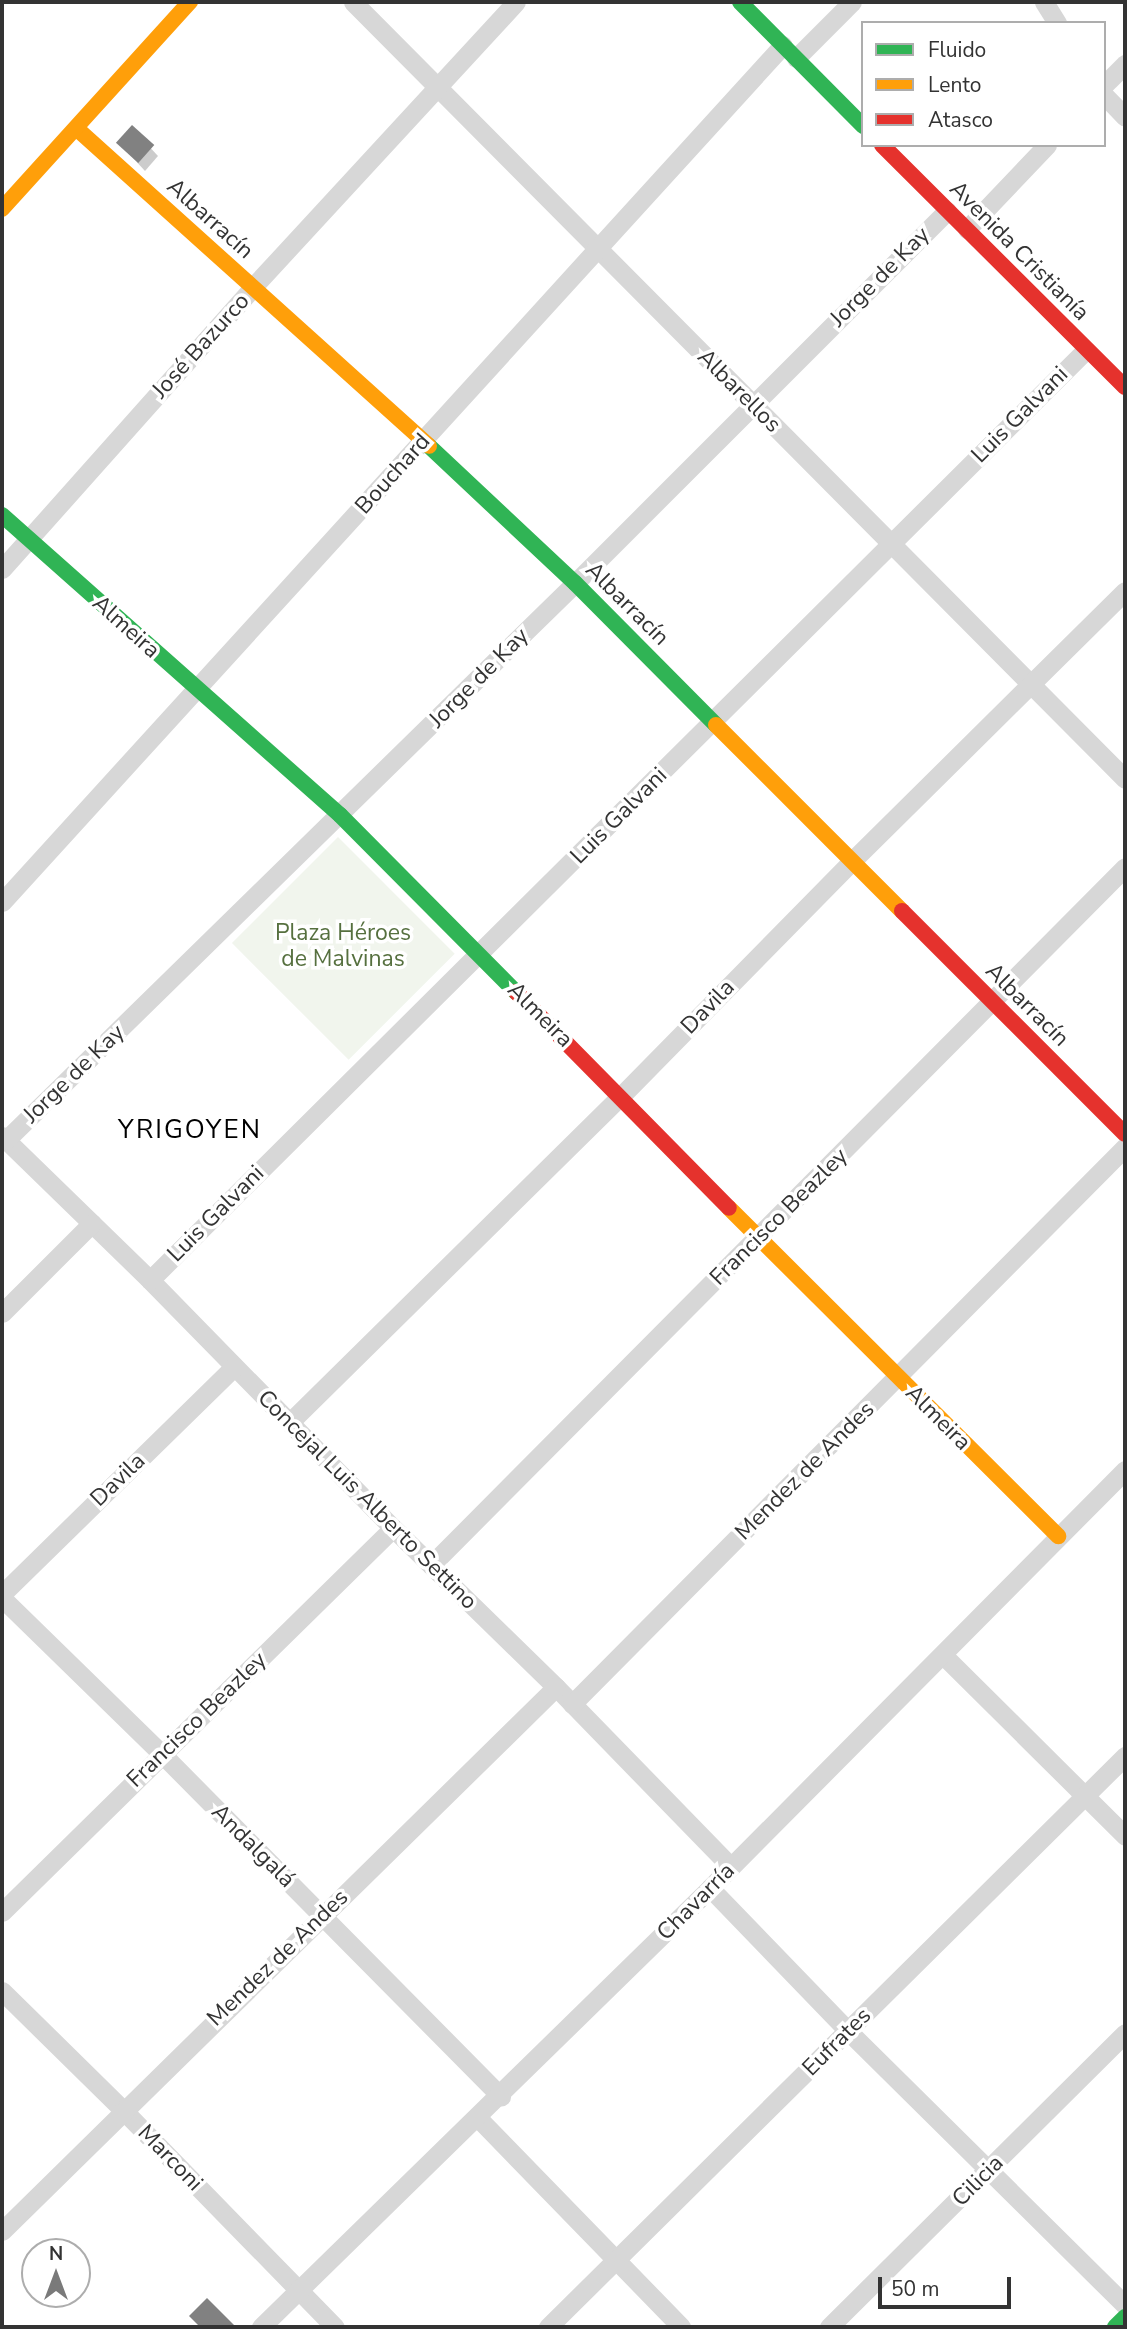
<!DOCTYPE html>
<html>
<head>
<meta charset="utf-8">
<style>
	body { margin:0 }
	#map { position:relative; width:1127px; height:2329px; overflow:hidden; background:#fff; font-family:"Nunito Sans",sans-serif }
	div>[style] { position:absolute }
	.green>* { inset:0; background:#f1f5ed; transform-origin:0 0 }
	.shadow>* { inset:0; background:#0003 }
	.building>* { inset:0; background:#818181; transform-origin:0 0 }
	.street>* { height:19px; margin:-9.5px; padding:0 9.5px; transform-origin:9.5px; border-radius:9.5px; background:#d7d7d7 }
	.fast>* { height:16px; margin:-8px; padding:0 8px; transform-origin:8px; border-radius:8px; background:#30b455 }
	.slow>* { height:16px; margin:-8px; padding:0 8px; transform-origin:8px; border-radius:8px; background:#ff9f0a }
	.jam>* { height:16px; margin:-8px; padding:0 8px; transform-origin:8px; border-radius:8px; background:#e5322d }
	span { translate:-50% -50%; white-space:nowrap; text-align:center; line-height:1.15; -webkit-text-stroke:7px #fff; paint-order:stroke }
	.street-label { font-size:23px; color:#333 }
	.park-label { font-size:23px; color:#56703f }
	.quarter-label { font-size:26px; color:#000; letter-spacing:2px }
	.frame { position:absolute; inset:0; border:4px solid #333; pointer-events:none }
	.legend { position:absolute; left:861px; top:21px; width:245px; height:126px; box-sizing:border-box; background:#fff; border:2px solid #adadad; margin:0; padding:9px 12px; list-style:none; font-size:21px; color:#333 }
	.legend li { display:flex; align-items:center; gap:14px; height:35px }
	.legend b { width:35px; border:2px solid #adadad }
	.north { position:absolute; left:21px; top:2238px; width:70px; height:70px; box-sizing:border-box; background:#fff; border:2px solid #adadad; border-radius:50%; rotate:0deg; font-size:19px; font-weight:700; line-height:28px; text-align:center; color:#333 }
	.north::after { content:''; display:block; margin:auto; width:24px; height:32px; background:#7a7a7a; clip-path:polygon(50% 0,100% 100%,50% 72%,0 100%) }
	.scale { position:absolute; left:878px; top:2277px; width:133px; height:32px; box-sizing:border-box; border:4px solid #333; border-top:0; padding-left:9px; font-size:21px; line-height:24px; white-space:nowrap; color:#333; -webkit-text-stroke:5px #fff; paint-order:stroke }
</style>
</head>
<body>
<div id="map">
	<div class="green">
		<div style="left:338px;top:837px;width:165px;height:150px;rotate:45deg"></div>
	</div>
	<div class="shadow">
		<div style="clip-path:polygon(132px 128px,158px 156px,145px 171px,120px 144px)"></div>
	</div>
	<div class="building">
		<div style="left:132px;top:125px;width:30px;height:24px;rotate:42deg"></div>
		<div style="clip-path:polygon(207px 2298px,236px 2327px,200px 2327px,189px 2316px)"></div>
	</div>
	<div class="street">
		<div style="left:353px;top:2px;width:1095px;rotate:45.18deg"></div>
		<div style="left:1044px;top:2px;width:25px;rotate:58deg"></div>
		<div style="left:796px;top:58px;width:79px;rotate:-45deg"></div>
		<div style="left:1104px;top:85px;width:30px;rotate:-45deg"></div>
		<div style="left:1104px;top:95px;width:30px;rotate:46deg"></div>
		<div style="left:967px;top:229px;width:116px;rotate:-46.4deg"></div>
		<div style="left:2px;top:569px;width:376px;rotate:-48.3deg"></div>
		<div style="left:252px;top:288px;width:389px;rotate:-47.3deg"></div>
		<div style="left:2px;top:902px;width:1159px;rotate:-47.66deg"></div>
		<div style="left:2px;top:1136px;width:206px;rotate:44.2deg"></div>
		<div style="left:150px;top:1280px;width:347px;rotate:45.6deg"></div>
		<div style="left:393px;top:1528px;width:228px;rotate:44.3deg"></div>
		<div style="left:556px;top:1687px;width:251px;rotate:45.8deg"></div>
		<div style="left:6px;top:1140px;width:796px;rotate:-44.39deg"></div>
		<div style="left:575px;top:583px;width:526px;rotate:-45deg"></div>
		<div style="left:150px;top:1280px;width:1319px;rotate:-44.82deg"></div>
		<div style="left:2px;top:1313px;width:127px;rotate:-45deg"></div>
		<div style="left:290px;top:1422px;width:465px;rotate:-44.6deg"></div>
		<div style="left:621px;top:1096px;width:328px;rotate:-45.5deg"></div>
		<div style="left:851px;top:862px;width:385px;rotate:-44.7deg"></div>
		<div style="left:431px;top:1565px;width:984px;rotate:-45.16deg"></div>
		<div style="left:2px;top:1594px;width:325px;rotate:-44.4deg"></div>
		<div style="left:2px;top:1598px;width:223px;rotate:44.3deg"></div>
		<div style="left:162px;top:1754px;width:482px;rotate:45.3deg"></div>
		<div style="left:943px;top:1655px;width:257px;rotate:44.8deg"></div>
		<div style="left:572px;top:1704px;width:785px;rotate:-45.21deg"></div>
		<div style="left:710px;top:1888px;width:199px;rotate:46deg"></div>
		<div style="left:848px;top:2031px;width:390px;rotate:44.7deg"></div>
		<div style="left:2px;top:1912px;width:548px;rotate:-44.48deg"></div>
		<div style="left:2px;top:1991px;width:170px;rotate:44.5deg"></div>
		<div style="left:123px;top:2110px;width:303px;rotate:45.7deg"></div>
		<div style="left:478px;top:2118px;width:291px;rotate:45.8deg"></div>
		<div style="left:2px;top:2231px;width:776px;rotate:-44.48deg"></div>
		<div style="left:261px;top:2327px;width:628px;rotate:-44.35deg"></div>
		<div style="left:710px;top:1888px;width:589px;rotate:-45.21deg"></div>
		<div style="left:548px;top:2327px;width:812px;rotate:-44.7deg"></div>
		<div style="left:829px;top:2327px;width:417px;rotate:-44.8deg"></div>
	</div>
	<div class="fast">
		<div style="left:740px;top:2px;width:175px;rotate:45.2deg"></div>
		<div style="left:429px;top:446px;width:200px;rotate:43.2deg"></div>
		<div style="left:575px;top:583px;width:200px;rotate:45.2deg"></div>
		<div style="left:2px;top:515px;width:452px;rotate:41.6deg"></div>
		<div style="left:340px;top:815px;width:250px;rotate:45.2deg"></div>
		<div style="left:1115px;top:2327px;width:14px;rotate:-45deg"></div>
	</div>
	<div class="slow">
		<div style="left:76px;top:128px;width:475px;rotate:42deg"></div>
		<div style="left:2px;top:209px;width:280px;rotate:-47.8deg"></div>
		<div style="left:716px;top:725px;width:263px;rotate:45deg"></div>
		<div style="left:729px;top:1208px;width:465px;rotate:44.9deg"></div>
	</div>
	<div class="jam">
		<div style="left:882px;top:145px;width:343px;rotate:44.9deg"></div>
		<div style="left:902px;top:911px;width:315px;rotate:45deg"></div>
		<div style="left:516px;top:992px;width:303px;rotate:45.4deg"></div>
	</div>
	<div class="street-label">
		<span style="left:210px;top:219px;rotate:42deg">Albarracín</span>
		<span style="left:1019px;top:251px;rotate:45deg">Avenida Cristianía</span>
		<span style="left:880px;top:277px;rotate:-45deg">Jorge de Kay</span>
		<span style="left:201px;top:346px;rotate:-48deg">José Bazurco</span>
		<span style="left:739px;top:391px;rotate:45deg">Albarellos</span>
		<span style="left:1020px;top:415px;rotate:-45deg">Luis Galvani</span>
		<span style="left:393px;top:474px;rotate:-48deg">Bouchard</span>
		<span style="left:627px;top:604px;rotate:45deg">Albarracín</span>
		<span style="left:126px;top:627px;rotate:42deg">Almeira</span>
		<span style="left:479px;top:678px;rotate:-45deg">Jorge de Kay</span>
		<span style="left:619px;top:816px;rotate:-45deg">Luis Galvani</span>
		<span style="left:1027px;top:1005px;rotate:45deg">Albarracín</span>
		<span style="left:708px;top:1007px;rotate:-46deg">Davila</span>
		<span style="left:540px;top:1015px;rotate:45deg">Almeira</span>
		<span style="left:74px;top:1074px;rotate:-44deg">Jorge de Kay</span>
		<span style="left:216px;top:1214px;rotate:-45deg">Luis Galvani</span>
		<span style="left:779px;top:1217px;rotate:-45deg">Francisco Beazley</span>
		<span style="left:938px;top:1418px;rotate:45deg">Almeira</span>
		<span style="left:805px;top:1471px;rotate:-45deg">Mendez de Andes</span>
		<span style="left:118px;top:1480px;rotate:-44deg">Davila</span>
		<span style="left:367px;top:1500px;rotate:45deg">Concejal Luis Alberto Settino</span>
		<span style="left:197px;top:1720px;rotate:-44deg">Francisco Beazley</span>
		<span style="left:253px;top:1846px;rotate:45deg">Andalgalá</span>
		<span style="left:696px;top:1902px;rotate:-45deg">Chavarría</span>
		<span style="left:278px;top:1958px;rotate:-44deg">Mendez de Andes</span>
		<span style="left:837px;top:2042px;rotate:-45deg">Eufrates</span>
		<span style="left:170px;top:2158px;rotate:46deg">Marconi</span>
		<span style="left:978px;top:2181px;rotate:-45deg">Cilicia</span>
	</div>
	<div class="park-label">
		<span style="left:343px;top:946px">Plaza Héroes<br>de Malvinas</span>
	</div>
	<div class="quarter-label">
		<span style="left:190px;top:1130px">YRIGOYEN</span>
	</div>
	<div class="frame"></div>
	<ul class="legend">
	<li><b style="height:9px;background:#30b455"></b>Fluido</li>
	<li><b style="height:9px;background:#ff9f0a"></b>Lento</li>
	<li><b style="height:9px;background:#e5322d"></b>Atasco</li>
	</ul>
	<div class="north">N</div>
	<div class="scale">50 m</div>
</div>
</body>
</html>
